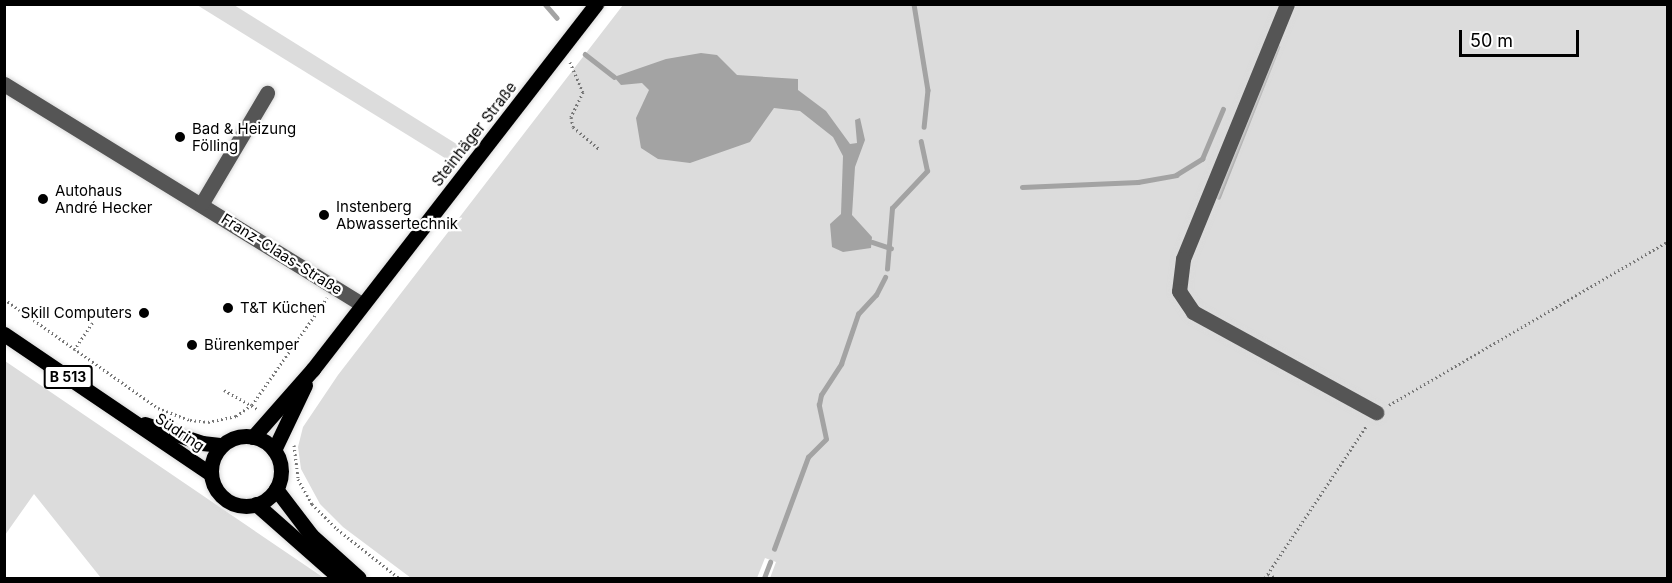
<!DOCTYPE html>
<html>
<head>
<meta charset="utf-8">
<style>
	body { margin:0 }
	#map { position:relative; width:1672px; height:583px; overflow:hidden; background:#fff; font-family:Inter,sans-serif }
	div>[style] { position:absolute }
	.green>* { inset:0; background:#dcdcdc }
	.water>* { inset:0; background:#a3a3a3 }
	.stream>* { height:4.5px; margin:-2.25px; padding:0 2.25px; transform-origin:2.25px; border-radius:2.25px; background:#a3a3a3 }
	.path>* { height:3px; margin-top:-1.5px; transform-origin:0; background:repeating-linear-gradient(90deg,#777 0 1.5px,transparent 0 4.5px) }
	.roads { filter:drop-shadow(0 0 2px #dbdbdb) drop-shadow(0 0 2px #dbdbdb) }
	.minor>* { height:15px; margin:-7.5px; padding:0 7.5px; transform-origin:7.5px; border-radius:7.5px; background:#555 }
	.major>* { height:15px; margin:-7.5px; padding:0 7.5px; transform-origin:7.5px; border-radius:7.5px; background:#000 }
	.major>.ring { margin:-7.5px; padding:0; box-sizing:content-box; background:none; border:15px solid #000; border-radius:50% }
	.dots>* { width:16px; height:16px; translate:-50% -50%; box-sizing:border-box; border:3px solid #fff; border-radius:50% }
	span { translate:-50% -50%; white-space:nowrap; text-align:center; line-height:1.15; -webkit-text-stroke:4.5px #fff; paint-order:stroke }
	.shield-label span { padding:2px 4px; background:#fff; border:2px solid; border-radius:4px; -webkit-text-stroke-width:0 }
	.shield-label { font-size:14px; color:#000; font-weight:700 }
	.poi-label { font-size:15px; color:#000 }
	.left { translate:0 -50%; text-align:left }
	.right { translate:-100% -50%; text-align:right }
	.street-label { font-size:15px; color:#000 }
	.frame { position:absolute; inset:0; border:6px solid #000; pointer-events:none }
	.scale { position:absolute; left:1459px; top:30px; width:120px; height:27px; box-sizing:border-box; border:3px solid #000; border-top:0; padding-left:8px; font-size:18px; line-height:21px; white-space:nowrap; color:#000; -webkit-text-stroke:4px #fff; paint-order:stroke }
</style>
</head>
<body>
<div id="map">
	<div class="green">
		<div style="clip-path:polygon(197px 5px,234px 5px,463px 148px,453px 163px)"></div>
		<div style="clip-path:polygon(623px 5px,1667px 5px,1667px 578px,770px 578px,776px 562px,765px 558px,757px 578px,411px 578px,343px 527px,320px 504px,301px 469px,298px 447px,303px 427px,338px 375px)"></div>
		<div style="clip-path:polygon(5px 361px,324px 578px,101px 578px,34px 494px,5px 535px)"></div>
	</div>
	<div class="water">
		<div style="clip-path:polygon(701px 53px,717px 55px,737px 75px,798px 79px,798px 90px,826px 111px,850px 144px,857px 143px,855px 120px,860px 118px,865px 140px,855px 167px,852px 215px,872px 237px,871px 248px,843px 252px,832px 247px,830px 224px,841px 214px,843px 156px,833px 137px,800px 111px,774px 108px,750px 142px,690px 163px,658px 159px,641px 148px,636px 118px,649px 90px,642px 83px,621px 85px,614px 77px,666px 59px)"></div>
	</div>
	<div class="stream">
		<div style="left:545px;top:4px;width:18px;rotate:49deg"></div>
		<div style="left:914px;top:4px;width:87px;rotate:80.8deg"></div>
		<div style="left:928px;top:90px;width:37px;rotate:96deg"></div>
		<div style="left:585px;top:54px;width:37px;rotate:38deg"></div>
		<div style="left:1022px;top:187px;width:116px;rotate:-2.5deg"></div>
		<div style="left:1138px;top:182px;width:39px;rotate:-10deg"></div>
		<div style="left:1176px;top:175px;width:31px;rotate:-32deg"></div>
		<div style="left:1202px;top:159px;width:54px;rotate:-67.2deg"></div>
		<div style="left:1218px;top:197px;width:161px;rotate:-68.5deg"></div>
		<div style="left:872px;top:242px;width:20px;rotate:18deg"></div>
		<div style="left:887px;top:269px;width:61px;rotate:-85.3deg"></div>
		<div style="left:892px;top:208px;width:51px;rotate:-46.6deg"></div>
		<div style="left:927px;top:171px;width:30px;rotate:-102deg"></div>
		<div style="left:774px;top:549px;width:98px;rotate:-69.7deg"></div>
		<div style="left:808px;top:457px;width:25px;rotate:-45deg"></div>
		<div style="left:826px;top:439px;width:35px;rotate:-102deg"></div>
		<div style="left:819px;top:405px;width:10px;rotate:-79deg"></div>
		<div style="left:821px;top:395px;width:37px;rotate:-57deg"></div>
		<div style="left:841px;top:364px;width:53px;rotate:-71.2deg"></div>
		<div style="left:858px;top:314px;width:26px;rotate:-47deg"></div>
		<div style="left:876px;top:295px;width:20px;rotate:-63deg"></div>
		<div style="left:764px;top:578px;width:17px;rotate:-69deg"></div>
	</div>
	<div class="path">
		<div style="left:570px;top:62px;width:33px;rotate:67deg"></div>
		<div style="left:583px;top:92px;width:28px;rotate:116deg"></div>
		<div style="left:571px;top:117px;width:10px;rotate:79deg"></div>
		<div style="left:573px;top:127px;width:35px;rotate:40deg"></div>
		<div style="left:4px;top:299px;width:189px;rotate:35.3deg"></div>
		<div style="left:158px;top:408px;width:34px;rotate:21deg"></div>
		<div style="left:190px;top:420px;width:18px;rotate:6deg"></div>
		<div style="left:208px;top:422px;width:29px;rotate:-12deg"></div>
		<div style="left:236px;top:416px;width:19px;rotate:-35deg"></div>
		<div style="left:252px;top:405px;width:131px;rotate:-55deg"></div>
		<div style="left:74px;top:350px;width:34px;rotate:-56deg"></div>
		<div style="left:224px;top:390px;width:40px;rotate:29.7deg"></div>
		<div style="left:1389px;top:405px;width:324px;rotate:-30.4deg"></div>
		<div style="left:294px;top:445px;width:34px;rotate:83deg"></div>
		<div style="left:298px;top:479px;width:29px;rotate:61deg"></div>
		<div style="left:312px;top:504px;width:35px;rotate:45deg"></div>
		<div style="left:337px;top:529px;width:79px;rotate:38.3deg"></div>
		<div style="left:1268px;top:574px;width:9px;rotate:27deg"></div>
		<div style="left:1265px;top:578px;width:184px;rotate:-56.3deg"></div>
	</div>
	<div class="roads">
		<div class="minor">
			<div style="left:1287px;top:4px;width:275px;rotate:112.2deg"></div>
			<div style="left:1183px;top:259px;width:32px;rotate:97deg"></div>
			<div style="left:1179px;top:291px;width:25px;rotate:56deg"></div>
			<div style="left:1193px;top:312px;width:209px;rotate:28.7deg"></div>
			<div style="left:4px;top:84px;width:420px;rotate:31.6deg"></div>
			<div style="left:202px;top:203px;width:128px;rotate:-59.4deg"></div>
		</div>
		<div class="major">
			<div style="left:4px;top:334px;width:250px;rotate:34.1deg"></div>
			<div style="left:145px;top:424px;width:60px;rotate:18.4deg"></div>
			<div style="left:202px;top:443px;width:20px;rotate:6deg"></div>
			<div class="ring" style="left:211px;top:436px;width:55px;height:55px"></div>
			<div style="left:253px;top:437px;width:91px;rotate:-48.6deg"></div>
			<div style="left:313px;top:369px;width:462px;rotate:-52.2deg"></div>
			<div style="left:274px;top:450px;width:72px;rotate:-64.5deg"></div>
			<div style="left:276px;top:489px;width:58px;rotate:52.7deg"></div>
			<div style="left:311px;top:535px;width:64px;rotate:41.9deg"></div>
			<div style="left:256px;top:504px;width:112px;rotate:41.4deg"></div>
		</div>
	</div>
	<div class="dots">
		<div style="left:180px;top:137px;background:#000"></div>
		<div style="left:43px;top:199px;background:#000"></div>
		<div style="left:324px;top:215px;background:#000"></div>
		<div style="left:228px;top:308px;background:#000"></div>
		<div style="left:144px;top:313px;background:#000"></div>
		<div style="left:192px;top:345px;background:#000"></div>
	</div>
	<div class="shield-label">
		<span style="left:68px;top:377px">B 513</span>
	</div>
	<div class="poi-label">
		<span class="left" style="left:192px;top:137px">Bad &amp; Heizung<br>Fölling</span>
		<span class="left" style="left:55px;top:199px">Autohaus<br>André Hecker</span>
		<span class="left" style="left:336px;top:215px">Instenberg<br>Abwassertechnik</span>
		<span class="left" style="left:240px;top:308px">T&amp;T Küchen</span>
		<span class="right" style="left:132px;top:313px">Skill Computers</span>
		<span class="left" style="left:204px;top:345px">Bürenkemper</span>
	</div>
	<div class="street-label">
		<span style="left:474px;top:134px;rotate:-52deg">Steinhäger Straße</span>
		<span style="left:282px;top:254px;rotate:32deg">Franz-Claas-Straße</span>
		<span style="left:180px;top:432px;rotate:34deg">Südring</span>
	</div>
	<div class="frame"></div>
	<div class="scale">50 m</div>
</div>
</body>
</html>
